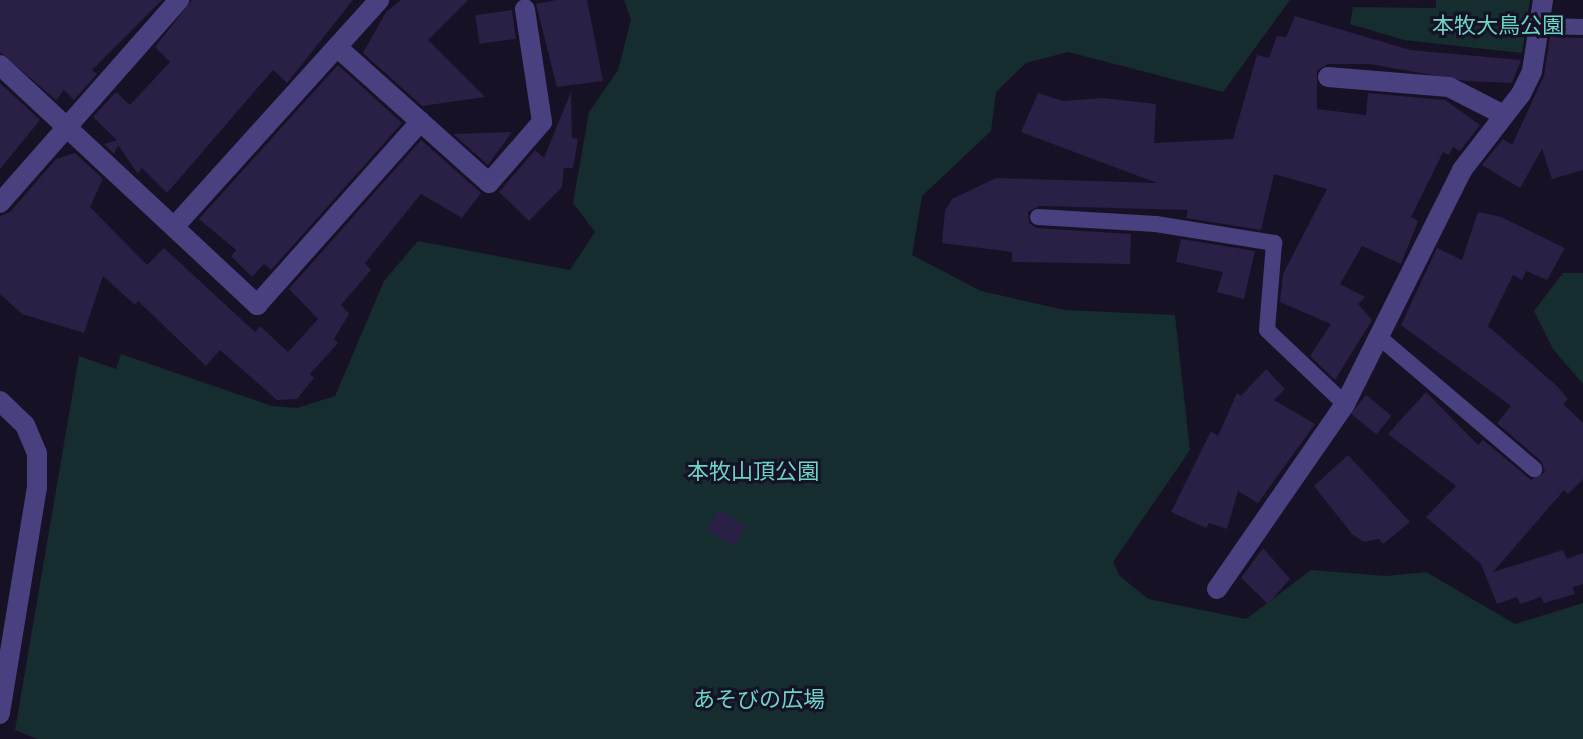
<!DOCTYPE html>
<html>
<head>
<meta charset="utf-8">
<style>
	body { margin:0 }
	#map { position:relative; width:1583px; height:739px; overflow:hidden; background:#171125; font-family:Ubuntu,"Noto Sans JP",sans-serif }
	div>[style] { position:absolute }
	.green>* { inset:0; background:#152d2e }
	.building>* { inset:0; background:#2a1f44; transform-origin:0 0 }
	.service>* { height:16px; margin:-8px; padding:0 8px; transform-origin:8px; border-radius:8px; background:#494080 }
	.minor>* { height:20px; margin:-10px; padding:0 10px; transform-origin:10px; border-radius:10px; background:#494080 }
	.tertiary>* { height:20px; margin:-10px; padding:0 10px; transform-origin:10px; border-radius:10px; background:#494080 }
	span { translate:-50% -50%; white-space:nowrap; text-align:center; line-height:1.15; -webkit-text-stroke:6px #171125; paint-order:stroke }
	.park-label { font-size:22px; color:#6ad6c6 }
</style>
</head>
<body>
<div id="map">
	<div class="green">
		<div style="clip-path:polygon(624px 0,1290px 0,1223px 92px,1068px 52px,1026px 63px,996px 92px,991px 131px,922px 196px,912px 255px,981px 291px,1065px 310px,1175px 315px,1190px 450px,1113px 562px,1120px 576px,1148px 599px,1246px 619px,1311px 570px,1386px 576px,1426px 572px,1515px 624px,1583px 603px,1583px 739px,37px 739px,15px 730px,79px 356px,116px 369px,121px 354px,272px 406px,297px 408px,335px 396px,384px 281px,418px 241px,570px 270px,595px 232px,573px 203px,589px 112px,618px 70px,631px 19px)"></div>
		<div style="clip-path:polygon(1436px 0,1530px 0,1522px 53px,1404px 40px,1350px 24px,1353px 7px,1436px 8px)"></div>
		<div style="clip-path:polygon(1563px 273px,1583px 273px,1583px 384px,1553px 349px,1534px 311px)"></div>
	</div>
	<div class="building">
		<div style="clip-path:polygon(0 0,162px 0,92px 70px,97px 74px,74px 100px,64px 90px,56px 100px,0 52px)"></div>
		<div style="clip-path:polygon(192px 0,353px 0,287px 83px,273px 70px,167px 193px,142px 168px,138px 174px,118px 145px,114px 154px,104px 144px,117px 140px,93px 117px,116px 92px,130px 105px,170px 62px,155px 47px)"></div>
		<div style="clip-path:polygon(401px 0,468px 0,428px 40px,485px 97px,422px 106px,363px 53px,386px 12px)"></div>
		<div style="clip-path:polygon(556px 0,587px 0,603px 81px,557px 87px,536px 4px)"></div>
		<div style="left:512px;top:10px;width:29px;height:37px;rotate:82deg"></div>
		<div style="clip-path:polygon(1295px 16px,1410px 50px,1521px 60px,1512px 83px,1465px 81px,1370px 64px,1328px 64px,1317px 70px,1317px 109px,1366px 115px,1368px 93px,1445px 100px,1480px 125px,1460px 151px,1453px 147px,1449px 155px,1443px 152px,1411px 217px,1418px 221px,1401px 264px,1362px 246px,1340px 284px,1365px 297px,1358px 304px,1372px 320px,1335px 380px,1310px 356px,1331px 324px,1280px 302px,1283px 274px,1327px 189px,1274px 174px,1261px 230px,1186px 218px,1188px 210px,1039px 206px,1028px 212px,1029px 223px,1037px 228px,1131px 234px,1130px 264px,1012px 262px,1012px 252px,942px 243px,945px 211px,952px 199px,996px 178px,1157px 183px,1021px 132px,1038px 93px,1063px 101px,1103px 98px,1156px 104px,1154px 143px,1233px 139px,1257px 55px,1269px 58px,1277px 36px,1286px 37px)"></div>
		<div style="clip-path:polygon(1550px 37px,1583px 38px,1583px 170px,1552px 179px,1542px 149px,1520px 188px,1482px 165px,1503px 139px,1512px 145px,1544px 76px)"></div>
		<div style="clip-path:polygon(338px 65px,402px 123px,271px 270px,264px 264px,252px 277px,231px 256px,236px 250px,199px 219px)"></div>
		<div style="clip-path:polygon(0 83px,40px 120px,0 169px)"></div>
		<div style="clip-path:polygon(571px 92px,572px 138px,578px 139px,573px 168px,564px 168px,562px 187px,529px 221px,499px 192px,535px 150px,544px 158px)"></div>
		<div style="clip-path:polygon(512px 132px,488px 165px,453px 134px)"></div>
		<div style="clip-path:polygon(421px 140px,481px 193px,462px 218px,421px 194px,365px 263px,371px 270px,341px 305px,349px 314px,334px 339px,338px 343px,310px 374px,314px 378px,297px 399px,277px 400px,220px 350px,206px 366px,138px 301px,135px 305px,103px 276px,84px 333px,22px 314px,0 294px,0 216px,10px 212px,56px 159px,75px 153px,103px 179px,90px 207px,147px 265px,164px 248px,255px 332px,260px 326px,288px 352px,318px 319px,289px 289px)"></div>
		<div style="clip-path:polygon(1478px 212px,1501px 217px,1565px 248px,1547px 280px,1526px 271px,1522px 280px,1513px 275px,1488px 326px,1557px 386px,1568px 399px,1563px 404px,1583px 423px,1583px 479px,1568px 494px,1564px 490px,1493px 572px,1563px 550px,1567px 559px,1583px 553px,1583px 584px,1573px 587px,1575px 594px,1544px 603px,1541px 597px,1520px 604px,1517px 597px,1497px 604px,1481px 564px,1426px 517px,1456px 486px,1388px 434px,1426px 392px,1478px 445px,1483px 440px,1531px 480px,1545px 472px,1541px 461px,1497px 423px,1511px 406px,1401px 325px,1437px 248px,1462px 260px)"></div>
		<div style="clip-path:polygon(1181px 239px,1255px 251px,1244px 299px,1217px 292px,1223px 272px,1176px 262px)"></div>
		<div style="clip-path:polygon(1266px 369px,1285px 389px,1274px 400px,1315px 424px,1258px 503px,1238px 491px,1227px 529px,1209px 523px,1206px 528px,1171px 512px,1211px 431px,1218px 436px,1237px 393px,1241px 396px)"></div>
		<div style="left:1366px;top:395px;width:33px;height:24px;rotate:39deg"></div>
		<div style="clip-path:polygon(1348px 455px,1410px 522px,1383px 544px,1379px 539px,1364px 542px,1352px 534px,1314px 486px)"></div>
		<div style="left:719px;top:509px;width:33px;height:24px;rotate:33deg"></div>
		<div style="clip-path:polygon(1263px 548px,1290px 579px,1268px 604px,1241px 578px)"></div>
	</div>
	<div class="service">
		<div style="left:1540px;top:26px;width:43px;rotate:1.3deg"></div>
		<div style="left:1038px;top:217px;width:118px;rotate:3.4deg"></div>
		<div style="left:1156px;top:224px;width:120px;rotate:9.1deg"></div>
		<div style="left:1274px;top:243px;width:87px;rotate:94.6deg"></div>
		<div style="left:1267px;top:330px;width:108px;rotate:43.5deg"></div>
		<div style="left:1379px;top:337px;width:204px;rotate:40.4deg"></div>
	</div>
	<div class="minor">
		<div style="left:337px;top:47px;width:204px;rotate:41.8deg"></div>
		<div style="left:489px;top:183px;width:81px;rotate:-49deg"></div>
		<div style="left:542px;top:122px;width:114px;rotate:-98.6deg"></div>
		<div style="left:0;top:65px;width:352px;rotate:43deg"></div>
		<div style="left:257px;top:305px;width:246px;rotate:-48.3deg"></div>
		<div style="left:1328px;top:77px;width:121px;rotate:4.7deg"></div>
		<div style="left:1449px;top:87px;width:59px;rotate:27deg"></div>
		<div style="left:0;top:203px;width:271px;rotate:-48.6deg"></div>
		<div style="left:174px;top:227px;width:306px;rotate:-47.9deg"></div>
		<div style="left:1217px;top:589px;width:225px;rotate:-55.3deg"></div>
		<div style="left:1345px;top:404px;width:262px;rotate:-63.4deg"></div>
		<div style="left:1462px;top:170px;width:96px;rotate:-52.2deg"></div>
		<div style="left:1521px;top:94px;width:25px;rotate:-64deg"></div>
		<div style="left:1532px;top:71px;width:72px;rotate:-81.2deg"></div>
	</div>
	<div class="tertiary">
		<div style="left:0;top:401px;width:35px;rotate:44deg"></div>
		<div style="left:25px;top:425px;width:30px;rotate:67deg"></div>
		<div style="left:37px;top:453px;width:34px;rotate:90deg"></div>
		<div style="left:37px;top:487px;width:230px;rotate:99.3deg"></div>
	</div>
	<div class="park-label">
		<span style="left:1498px;top:25px">本牧大鳥公園</span>
		<span style="left:753px;top:471px">本牧山頂公園</span>
		<span style="left:759px;top:699px">あそびの広場</span>
	</div>
</div>
</body>
</html>
